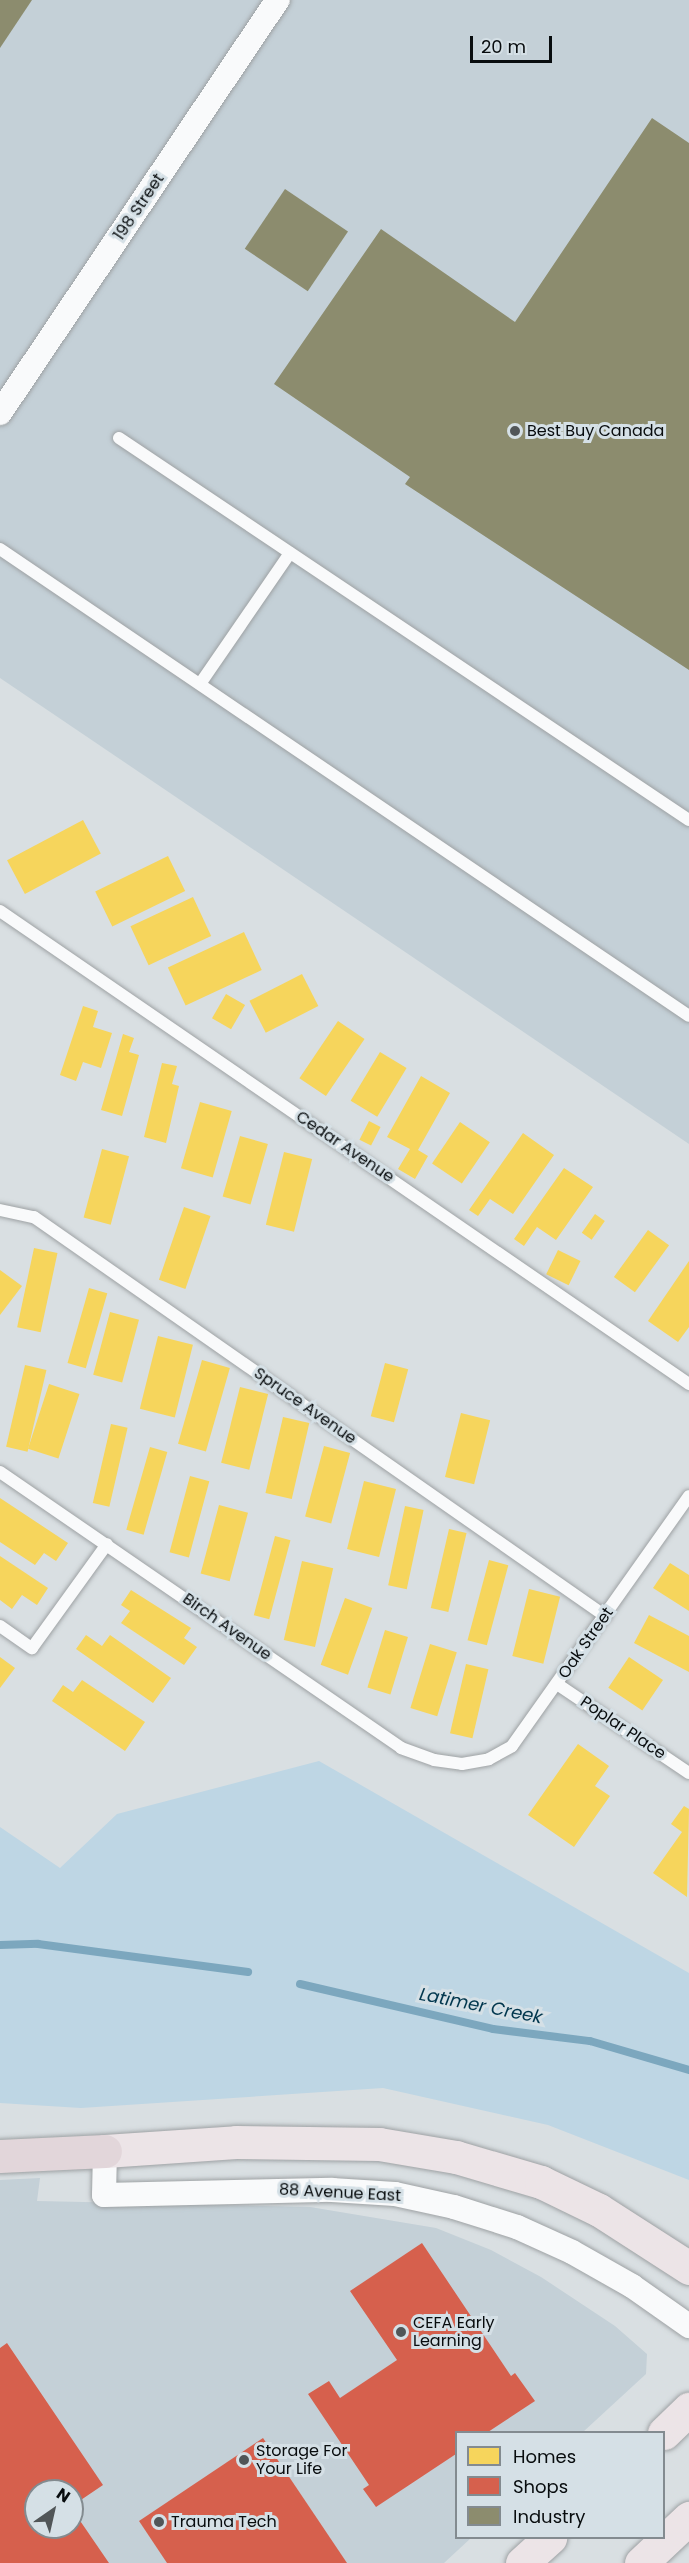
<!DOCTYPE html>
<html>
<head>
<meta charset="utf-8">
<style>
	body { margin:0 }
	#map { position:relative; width:689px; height:2563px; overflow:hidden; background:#d9dfe2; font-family:Poppins,sans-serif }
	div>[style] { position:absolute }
	.built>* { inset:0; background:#c4d0d7 }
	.green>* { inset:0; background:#bed6e4 }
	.homes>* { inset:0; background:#f6d55c; transform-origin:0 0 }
	.shops>* { inset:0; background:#d6604d }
	.industry>* { inset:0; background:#8c8c6e; transform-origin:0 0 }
	.stream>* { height:8px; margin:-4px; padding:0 4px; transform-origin:4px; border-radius:4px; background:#7ca7be }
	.roads { filter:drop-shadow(0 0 2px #9ea2a4) drop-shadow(0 0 2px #9ea2a4) }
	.service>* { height:12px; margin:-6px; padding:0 6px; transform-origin:6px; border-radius:6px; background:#f9fafb }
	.minor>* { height:24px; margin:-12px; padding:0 12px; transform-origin:12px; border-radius:12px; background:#f9fafb }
	.primary>* { height:33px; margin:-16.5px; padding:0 16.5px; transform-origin:16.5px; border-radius:16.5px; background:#ece4e7 }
	.motorway>* { height:33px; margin:-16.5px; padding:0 16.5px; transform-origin:16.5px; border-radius:16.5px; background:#e2d6da }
	.dots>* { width:16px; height:16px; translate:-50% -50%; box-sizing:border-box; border:3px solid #d5e0e6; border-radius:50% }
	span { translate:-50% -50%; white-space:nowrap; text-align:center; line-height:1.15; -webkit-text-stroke:6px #d5e0e6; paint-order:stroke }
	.street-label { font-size:16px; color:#080c0e }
	.poi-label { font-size:16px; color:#080c0e }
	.left { translate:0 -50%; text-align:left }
	.water-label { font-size:18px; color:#02374e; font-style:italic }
	.legend { position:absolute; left:455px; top:2431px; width:210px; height:108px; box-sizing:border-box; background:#d5e0e6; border:2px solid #838b90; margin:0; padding:8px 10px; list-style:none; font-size:18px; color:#080c0e }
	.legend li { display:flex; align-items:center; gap:12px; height:30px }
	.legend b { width:30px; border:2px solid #838b90 }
	.north { position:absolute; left:24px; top:2479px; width:60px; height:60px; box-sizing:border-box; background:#d5e0e6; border:2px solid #838b90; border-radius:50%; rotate:34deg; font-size:16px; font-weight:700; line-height:24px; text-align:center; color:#080c0e }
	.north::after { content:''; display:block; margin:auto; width:21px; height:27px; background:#515658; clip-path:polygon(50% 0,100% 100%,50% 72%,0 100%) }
	.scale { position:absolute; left:470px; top:36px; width:82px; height:27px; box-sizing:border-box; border:3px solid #080c0e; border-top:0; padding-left:8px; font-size:18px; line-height:21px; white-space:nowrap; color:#080c0e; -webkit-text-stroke:4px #d5e0e6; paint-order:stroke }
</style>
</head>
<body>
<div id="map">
	<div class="built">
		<div style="clip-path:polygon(0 0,689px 0,689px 1144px,0 678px)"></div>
		<div style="clip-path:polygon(evenodd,40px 2178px,37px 2201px,310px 2207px,436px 2228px,491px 2250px,541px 2277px,615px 2326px,647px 2354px,646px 2374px,583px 2432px,456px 2432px,456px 2538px,471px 2538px,444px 2563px,0 2563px,0 2180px,40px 2178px,36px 2491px,72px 2491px,72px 2527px,36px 2527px,36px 2491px)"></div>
	</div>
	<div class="green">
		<div style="clip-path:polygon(319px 1761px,689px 1973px,689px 2180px,548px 2125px,383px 2088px,81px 2108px,0 2103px,0 1827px,60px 1868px,117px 1814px)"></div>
	</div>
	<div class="homes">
		<div style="left:83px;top:820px;width:38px;height:86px;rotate:62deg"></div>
		<div style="left:168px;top:856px;width:39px;height:81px;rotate:64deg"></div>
		<div style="left:193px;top:897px;width:43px;height:69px;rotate:65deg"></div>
		<div style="left:244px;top:932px;width:42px;height:84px;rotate:65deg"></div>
		<div style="left:302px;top:974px;width:36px;height:59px;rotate:63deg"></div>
		<div style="left:226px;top:994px;width:22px;height:28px;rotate:30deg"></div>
		<div style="clip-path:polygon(83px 1006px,98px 1011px,93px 1027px,112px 1033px,101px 1068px,83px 1062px,76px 1081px,60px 1075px)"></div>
		<div style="left:338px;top:1021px;width:32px;height:69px;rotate:34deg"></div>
		<div style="clip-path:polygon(123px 1034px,134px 1038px,129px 1052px,139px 1055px,122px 1116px,101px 1110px)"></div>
		<div style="left:380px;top:1052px;width:31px;height:57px;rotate:31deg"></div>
		<div style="clip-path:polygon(162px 1063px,177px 1066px,172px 1084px,179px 1086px,166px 1143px,144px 1137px)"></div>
		<div style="clip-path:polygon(421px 1076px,450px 1093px,418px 1150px,428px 1156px,415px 1179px,398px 1169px,410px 1149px,387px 1137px)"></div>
		<div style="left:200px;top:1102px;width:33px;height:69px;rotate:16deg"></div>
		<div style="left:369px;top:1121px;width:13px;height:21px;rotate:27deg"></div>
		<div style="left:460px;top:1122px;width:36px;height:50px;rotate:34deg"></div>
		<div style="clip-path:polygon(523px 1133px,554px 1155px,513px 1214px,490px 1199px,478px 1216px,469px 1210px)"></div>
		<div style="left:240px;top:1136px;width:29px;height:63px;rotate:16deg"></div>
		<div style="left:102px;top:1149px;width:28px;height:71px;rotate:15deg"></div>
		<div style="left:284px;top:1152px;width:29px;height:75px;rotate:14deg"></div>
		<div style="clip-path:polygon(564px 1168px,593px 1187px,556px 1240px,537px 1227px,524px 1246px,514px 1239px)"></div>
		<div style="left:184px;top:1207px;width:28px;height:77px;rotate:19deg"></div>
		<div style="left:595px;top:1214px;width:12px;height:23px;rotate:35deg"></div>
		<div style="left:648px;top:1230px;width:26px;height:58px;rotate:36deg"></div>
		<div style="left:34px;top:1248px;width:24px;height:81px;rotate:12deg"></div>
		<div style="left:558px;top:1250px;width:25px;height:27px;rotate:26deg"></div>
		<div style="clip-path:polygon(689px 1261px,689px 1327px,678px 1342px,648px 1321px)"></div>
		<div style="clip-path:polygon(0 1270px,22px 1286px,0 1315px)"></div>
		<div style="left:89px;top:1288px;width:19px;height:78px;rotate:16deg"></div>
		<div style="left:110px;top:1312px;width:30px;height:65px;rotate:15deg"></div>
		<div style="left:158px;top:1336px;width:36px;height:75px;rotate:14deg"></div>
		<div style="left:202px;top:1360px;width:29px;height:87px;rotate:16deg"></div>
		<div style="left:385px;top:1363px;width:24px;height:55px;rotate:15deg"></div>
		<div style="left:25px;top:1365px;width:22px;height:84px;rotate:13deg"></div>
		<div style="left:49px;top:1384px;width:32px;height:68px;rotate:18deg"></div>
		<div style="left:240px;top:1387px;width:29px;height:78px;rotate:14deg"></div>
		<div style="left:461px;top:1413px;width:30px;height:66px;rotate:14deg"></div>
		<div style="left:283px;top:1417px;width:27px;height:78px;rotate:13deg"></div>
		<div style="left:111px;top:1424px;width:17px;height:81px;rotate:13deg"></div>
		<div style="left:324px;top:1446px;width:27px;height:73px;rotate:15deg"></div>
		<div style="left:150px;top:1447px;width:18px;height:86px;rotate:16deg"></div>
		<div style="left:190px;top:1476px;width:20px;height:79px;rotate:15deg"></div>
		<div style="left:364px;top:1481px;width:33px;height:70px;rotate:14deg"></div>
		<div style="clip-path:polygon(0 1498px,68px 1543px,56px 1561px,44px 1553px,35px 1565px,0 1542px)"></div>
		<div style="left:219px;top:1505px;width:30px;height:71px;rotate:15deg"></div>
		<div style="left:405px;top:1506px;width:19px;height:81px;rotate:12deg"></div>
		<div style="left:449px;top:1529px;width:18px;height:81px;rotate:13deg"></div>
		<div style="left:275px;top:1536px;width:16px;height:82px;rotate:15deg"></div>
		<div style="clip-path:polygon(0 1556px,48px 1588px,37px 1605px,22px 1595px,12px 1609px,0 1600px)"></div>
		<div style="left:489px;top:1560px;width:20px;height:83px;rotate:15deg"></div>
		<div style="left:302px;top:1561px;width:32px;height:81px;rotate:13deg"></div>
		<div style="clip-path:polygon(670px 1563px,689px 1575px,689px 1611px,653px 1588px)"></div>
		<div style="left:529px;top:1589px;width:32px;height:69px;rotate:14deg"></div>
		<div style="clip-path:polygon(131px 1590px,191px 1628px,184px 1638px,197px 1647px,184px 1665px,121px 1623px,130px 1611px,121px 1605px)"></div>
		<div style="left:345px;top:1598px;width:29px;height:71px;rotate:20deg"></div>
		<div style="clip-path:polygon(649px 1615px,689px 1636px,689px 1672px,634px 1643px)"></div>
		<div style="left:385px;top:1630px;width:24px;height:60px;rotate:17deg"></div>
		<div style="clip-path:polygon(86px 1635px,102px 1646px,110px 1635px,171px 1678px,153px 1703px,76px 1649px)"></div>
		<div style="left:430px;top:1644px;width:28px;height:67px;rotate:17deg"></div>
		<div style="clip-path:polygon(0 1657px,15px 1668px,0 1688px)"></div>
		<div style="left:629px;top:1657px;width:41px;height:37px;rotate:34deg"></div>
		<div style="left:466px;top:1664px;width:23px;height:71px;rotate:13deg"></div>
		<div style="clip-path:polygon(82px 1680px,145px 1722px,125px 1751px,52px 1701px,63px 1685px,73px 1692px)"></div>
		<div style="clip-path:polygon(578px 1744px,609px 1766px,595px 1786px,610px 1796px,574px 1847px,528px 1815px)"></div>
		<div style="clip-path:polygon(684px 1806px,689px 1809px,687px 1897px,653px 1873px,682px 1832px,671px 1824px)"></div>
	</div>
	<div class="shops">
		<div style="clip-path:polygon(422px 2243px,511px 2376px,515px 2373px,535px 2401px,488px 2432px,456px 2432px,456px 2454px,376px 2507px,363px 2489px,369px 2485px,308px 2394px,329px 2381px,340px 2398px,397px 2360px,350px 2291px)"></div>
		<div style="clip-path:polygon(7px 2343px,103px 2485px,72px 2506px,72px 2491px,36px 2491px,36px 2527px,72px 2527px,72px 2509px,109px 2563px,0 2563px,0 2348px)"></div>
		<div style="clip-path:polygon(263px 2438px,347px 2563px,167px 2563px,139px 2521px)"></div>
	</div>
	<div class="industry">
		<div style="clip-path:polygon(0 0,32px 0,0 48px)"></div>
		<div style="clip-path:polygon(652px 118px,689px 143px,689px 670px,405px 484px,410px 477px,274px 384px,381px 229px,515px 322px)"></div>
		<div style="left:285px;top:189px;width:76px;height:72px;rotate:34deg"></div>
	</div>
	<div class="stream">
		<div style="left:0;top:1945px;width:38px;rotate:-2deg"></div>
		<div style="left:38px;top:1944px;width:212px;rotate:7.6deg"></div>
		<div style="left:300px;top:1984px;width:198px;rotate:13.1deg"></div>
		<div style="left:493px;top:2029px;width:98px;rotate:7.1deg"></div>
		<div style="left:590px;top:2041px;width:103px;rotate:16.3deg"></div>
	</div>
	<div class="roads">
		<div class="service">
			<div style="left:119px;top:438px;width:686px;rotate:33.83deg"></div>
			<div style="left:0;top:549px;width:832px;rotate:34.13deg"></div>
			<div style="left:200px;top:684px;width:159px;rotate:-55.5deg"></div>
			<div style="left:0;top:911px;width:836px;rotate:34.47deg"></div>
			<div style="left:0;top:1210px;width:35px;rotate:12deg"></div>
			<div style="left:34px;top:1217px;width:697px;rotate:34.94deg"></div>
			<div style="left:0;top:1472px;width:487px;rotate:34.5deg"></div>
			<div style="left:401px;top:1748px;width:35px;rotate:20deg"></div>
			<div style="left:434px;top:1760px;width:28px;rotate:8deg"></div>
			<div style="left:462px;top:1764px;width:27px;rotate:-10deg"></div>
			<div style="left:489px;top:1759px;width:26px;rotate:-29deg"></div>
			<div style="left:512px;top:1746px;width:306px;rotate:-54.7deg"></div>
			<div style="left:0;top:1626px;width:39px;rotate:35deg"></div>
			<div style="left:32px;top:1648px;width:128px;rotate:-54.2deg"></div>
			<div style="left:557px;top:1684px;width:159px;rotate:34deg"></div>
		</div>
		<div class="minor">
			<div style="left:0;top:413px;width:498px;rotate:-56.1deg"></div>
			<div style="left:105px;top:2151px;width:44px;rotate:91.3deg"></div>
			<div style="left:104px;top:2195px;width:228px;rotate:-1.3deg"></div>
			<div style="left:332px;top:2190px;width:63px;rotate:3.6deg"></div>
			<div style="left:395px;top:2194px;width:60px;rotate:12.4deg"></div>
			<div style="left:454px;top:2207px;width:66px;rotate:17.6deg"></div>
			<div style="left:517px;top:2227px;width:60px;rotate:24.4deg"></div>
			<div style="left:572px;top:2252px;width:69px;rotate:29.5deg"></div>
			<div style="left:632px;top:2286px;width:70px;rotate:35.1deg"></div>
		</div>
		<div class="primary">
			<div style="left:105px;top:2151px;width:131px;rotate:-3.9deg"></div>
			<div style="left:236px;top:2142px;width:143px;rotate:0.8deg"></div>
			<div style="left:379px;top:2144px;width:78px;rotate:9.6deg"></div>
			<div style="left:456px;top:2157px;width:89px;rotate:16.4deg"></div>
			<div style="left:541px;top:2182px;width:64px;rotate:25.8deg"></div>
			<div style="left:599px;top:2210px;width:107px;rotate:32.8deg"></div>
			<div style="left:664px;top:2433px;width:35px;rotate:-44deg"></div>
			<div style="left:522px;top:2563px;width:38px;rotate:-42deg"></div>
			<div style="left:641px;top:2563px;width:66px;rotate:-43.2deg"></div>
		</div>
		<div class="motorway">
			<div style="left:0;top:2156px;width:105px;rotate:-2.7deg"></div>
		</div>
	</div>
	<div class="dots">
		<div style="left:515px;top:431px;background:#515658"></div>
		<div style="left:401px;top:2332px;background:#515658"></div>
		<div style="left:244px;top:2460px;background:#515658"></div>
		<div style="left:159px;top:2522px;background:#515658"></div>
	</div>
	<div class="street-label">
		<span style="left:139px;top:207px;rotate:-56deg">198 Street</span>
		<span style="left:345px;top:1147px;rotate:34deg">Cedar Avenue</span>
		<span style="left:305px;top:1406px;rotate:35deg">Spruce Avenue</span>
		<span style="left:227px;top:1627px;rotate:35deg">Birch Avenue</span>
		<span style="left:586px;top:1643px;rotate:-55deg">Oak Street</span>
		<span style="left:623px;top:1728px;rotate:34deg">Poplar Place</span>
		<span style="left:340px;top:2193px;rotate:3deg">88 Avenue East</span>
	</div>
	<div class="poi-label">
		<span class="left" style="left:527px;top:431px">Best Buy Canada</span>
		<span class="left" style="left:413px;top:2332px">CEFA Early<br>Learning</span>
		<span class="left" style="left:256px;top:2460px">Storage For<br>Your Life</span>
		<span class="left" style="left:171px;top:2522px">Trauma Tech</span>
	</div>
	<div class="water-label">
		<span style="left:481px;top:2006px;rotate:11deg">Latimer Creek</span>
	</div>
	<ul class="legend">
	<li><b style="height:16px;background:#f6d55c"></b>Homes</li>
	<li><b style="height:16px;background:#d6604d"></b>Shops</li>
	<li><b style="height:16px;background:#8c8c6e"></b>Industry</li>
	</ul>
	<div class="north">N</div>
	<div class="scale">20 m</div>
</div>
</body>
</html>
